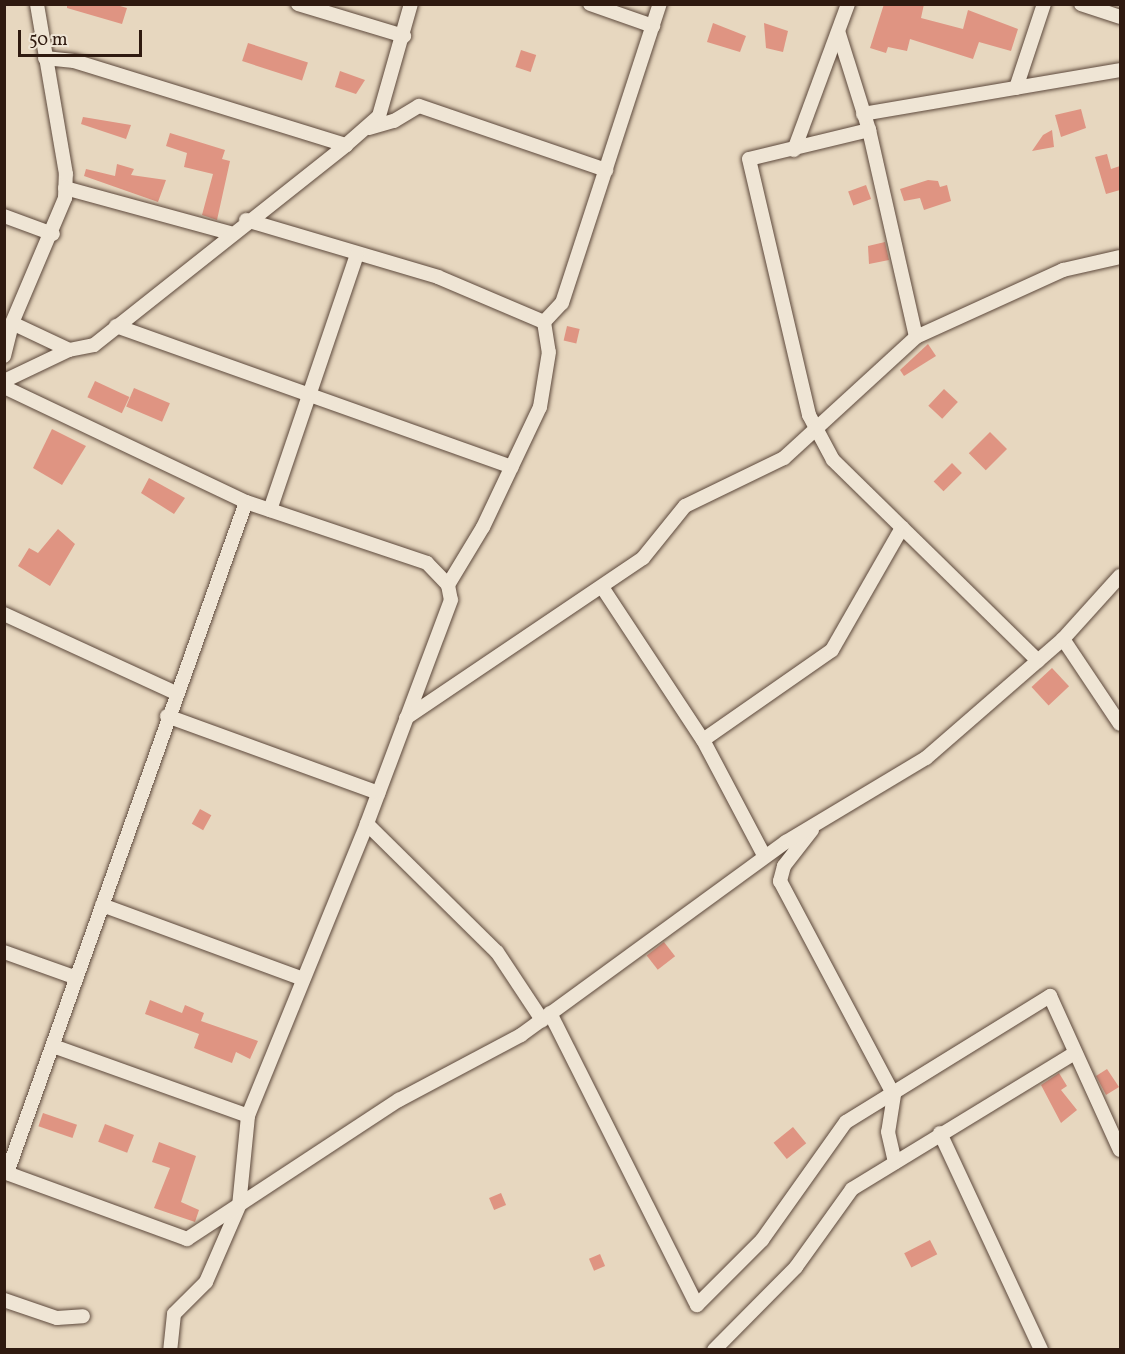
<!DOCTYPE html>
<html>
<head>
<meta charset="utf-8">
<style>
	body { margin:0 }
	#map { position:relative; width:1125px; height:1354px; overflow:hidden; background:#e7d7bf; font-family:Vollkorn,serif }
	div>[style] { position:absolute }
	.building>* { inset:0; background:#df9482; transform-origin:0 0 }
	.roads { filter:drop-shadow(0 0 2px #5d493c) drop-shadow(0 0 2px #5d493c) }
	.street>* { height:14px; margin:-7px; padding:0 7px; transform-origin:7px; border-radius:7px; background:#efe5d5 }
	span { translate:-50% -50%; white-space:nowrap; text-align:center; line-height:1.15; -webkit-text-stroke:4.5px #efe5d5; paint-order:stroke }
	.frame { position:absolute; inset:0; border:6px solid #2f1a10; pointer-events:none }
	.scale { position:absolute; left:18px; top:30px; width:124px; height:27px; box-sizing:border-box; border:3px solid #2f1a10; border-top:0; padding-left:8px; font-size:18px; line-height:21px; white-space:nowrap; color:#2f1a10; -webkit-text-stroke:4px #efe5d5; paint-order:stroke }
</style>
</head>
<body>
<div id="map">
	<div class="building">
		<div style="clip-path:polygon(67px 4px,113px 4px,127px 8px,122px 24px,67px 8px)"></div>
		<div style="clip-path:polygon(884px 4px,924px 4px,921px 18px,963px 29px,968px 10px,1018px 29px,1011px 51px,979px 42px,973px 59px,910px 39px,907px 51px,888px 47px,886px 53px,870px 48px)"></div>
		<div style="clip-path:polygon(713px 23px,746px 36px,740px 52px,707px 42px)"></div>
		<div style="clip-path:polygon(764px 23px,788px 31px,783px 52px,766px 48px)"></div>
		<div style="left:248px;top:43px;width:63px;height:19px;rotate:18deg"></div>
		<div style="left:521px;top:50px;width:16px;height:18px;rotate:18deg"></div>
		<div style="clip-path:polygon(340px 71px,365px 80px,356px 94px,335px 87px)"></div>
		<div style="clip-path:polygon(1081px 109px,1086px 128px,1061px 137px,1055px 115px)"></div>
		<div style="clip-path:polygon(83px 117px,131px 125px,126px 139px,81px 124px)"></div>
		<div style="clip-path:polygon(1052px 130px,1054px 147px,1032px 151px,1043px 135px)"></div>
		<div style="clip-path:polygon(170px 133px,225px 150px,222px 159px,230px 161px,217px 220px,202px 215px,213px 174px,184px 167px,187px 153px,166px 146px)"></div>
		<div style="clip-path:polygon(1107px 154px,1111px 169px,1120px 166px,1120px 190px,1106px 194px,1095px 157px)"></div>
		<div style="clip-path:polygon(117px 164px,134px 169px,131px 175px,166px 180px,158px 202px,84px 176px,86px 169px,115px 176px)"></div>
		<div style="clip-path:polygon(928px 180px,938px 181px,940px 187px,947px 185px,951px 201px,924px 210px,920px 198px,904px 201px,900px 189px)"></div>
		<div style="left:866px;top:185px;width:15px;height:19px;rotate:70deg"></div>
		<div style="clip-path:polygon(885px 242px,889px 260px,869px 264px,868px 246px)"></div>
		<div style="left:567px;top:326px;width:13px;height:15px;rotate:13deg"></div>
		<div style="clip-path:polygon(928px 344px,936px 356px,904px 376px,900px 370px)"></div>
		<div style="left:95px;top:381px;width:38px;height:18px;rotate:25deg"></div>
		<div style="left:134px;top:388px;width:39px;height:20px;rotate:23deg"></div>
		<div style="left:944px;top:389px;width:19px;height:23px;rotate:43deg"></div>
		<div style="clip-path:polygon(52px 429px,86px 446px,62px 485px,33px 468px)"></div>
		<div style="left:990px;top:432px;width:24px;height:30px;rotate:45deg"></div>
		<div style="left:952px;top:463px;width:14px;height:26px;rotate:45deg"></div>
		<div style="clip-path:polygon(149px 478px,185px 498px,174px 514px,141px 493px)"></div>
		<div style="clip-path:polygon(58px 529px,75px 544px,50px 586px,18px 566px,29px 548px,38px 553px)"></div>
		<div style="left:1052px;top:668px;width:25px;height:28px;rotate:47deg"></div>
		<div style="left:200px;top:809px;width:13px;height:17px;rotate:29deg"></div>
		<div style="left:664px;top:942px;width:18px;height:22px;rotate:52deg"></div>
		<div style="clip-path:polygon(150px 1000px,182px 1013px,185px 1005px,204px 1013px,201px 1021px,258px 1041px,250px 1059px,236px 1052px,232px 1063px,194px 1048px,199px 1034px,145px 1014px)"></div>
		<div style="clip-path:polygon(1107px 1069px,1119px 1087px,1106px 1095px,1096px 1076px)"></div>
		<div style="clip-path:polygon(1059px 1073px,1067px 1086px,1061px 1090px,1077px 1110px,1061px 1123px,1041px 1085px)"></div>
		<div style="left:43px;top:1113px;width:36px;height:14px;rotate:19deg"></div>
		<div style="left:105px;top:1124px;width:31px;height:19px;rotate:21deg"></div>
		<div style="left:793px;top:1127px;width:21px;height:25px;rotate:51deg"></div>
		<div style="clip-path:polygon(159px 1142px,196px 1156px,181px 1202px,199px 1210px,195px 1222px,154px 1208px,170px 1168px,152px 1162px)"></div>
		<div style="left:501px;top:1193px;width:13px;height:13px;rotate:67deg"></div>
		<div style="left:930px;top:1240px;width:16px;height:29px;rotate:63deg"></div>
		<div style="left:600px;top:1254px;width:13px;height:12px;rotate:67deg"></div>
	</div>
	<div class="roads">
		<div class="street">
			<div style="left:298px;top:4px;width:111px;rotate:16.8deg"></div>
			<div style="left:590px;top:4px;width:67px;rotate:19.2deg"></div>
			<div style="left:1081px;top:4px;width:41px;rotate:18.4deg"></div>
			<div style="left:839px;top:34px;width:101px;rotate:72.6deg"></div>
			<div style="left:869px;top:130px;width:212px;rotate:77.2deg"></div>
			<div style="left:45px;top:58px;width:29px;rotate:6deg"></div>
			<div style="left:74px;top:61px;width:285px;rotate:17.2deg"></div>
			<div style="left:1016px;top:88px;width:89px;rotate:-71.6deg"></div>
			<div style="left:863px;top:114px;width:261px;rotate:-9.7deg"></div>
			<div style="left:369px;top:128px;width:26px;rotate:-16deg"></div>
			<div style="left:394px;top:121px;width:29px;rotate:-31deg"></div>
			<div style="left:419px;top:106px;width:198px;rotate:18.9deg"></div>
			<div style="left:869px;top:130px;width:123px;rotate:166.4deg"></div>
			<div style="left:749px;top:159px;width:263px;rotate:76.8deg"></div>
			<div style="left:809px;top:415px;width:51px;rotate:61.9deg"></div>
			<div style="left:833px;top:460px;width:287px;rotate:44.4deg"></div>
			<div style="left:794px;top:150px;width:156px;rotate:-69.7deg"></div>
			<div style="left:65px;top:188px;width:171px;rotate:15.3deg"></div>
			<div style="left:4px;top:216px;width:52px;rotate:20.2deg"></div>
			<div style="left:246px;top:220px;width:200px;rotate:16.5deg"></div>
			<div style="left:438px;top:277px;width:115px;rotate:23deg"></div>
			<div style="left:544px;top:322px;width:30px;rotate:81deg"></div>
			<div style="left:549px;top:352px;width:56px;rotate:99.3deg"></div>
			<div style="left:540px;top:407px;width:133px;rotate:115.4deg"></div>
			<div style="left:483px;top:527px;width:68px;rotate:121.1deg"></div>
			<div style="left:544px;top:322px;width:26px;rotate:-47deg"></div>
			<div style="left:562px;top:303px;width:315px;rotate:-71.9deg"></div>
			<div style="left:12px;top:323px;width:63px;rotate:25.3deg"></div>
			<div style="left:69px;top:350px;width:25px;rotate:-11deg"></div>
			<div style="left:94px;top:345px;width:322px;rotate:-38.4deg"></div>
			<div style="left:346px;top:145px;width:44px;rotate:-41.3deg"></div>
			<div style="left:379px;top:116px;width:116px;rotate:-74.1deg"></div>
			<div style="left:116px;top:326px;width:420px;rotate:19.6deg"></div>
			<div style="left:4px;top:356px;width:34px;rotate:-76deg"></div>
			<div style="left:12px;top:323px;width:136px;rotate:-67deg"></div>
			<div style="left:65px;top:198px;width:24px;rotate:-88deg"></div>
			<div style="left:66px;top:174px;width:172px;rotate:-99.7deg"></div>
			<div style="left:4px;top:381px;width:72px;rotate:-25.5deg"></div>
			<div style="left:4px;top:387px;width:268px;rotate:25.4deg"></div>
			<div style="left:246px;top:502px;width:191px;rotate:18.6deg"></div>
			<div style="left:427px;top:563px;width:30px;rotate:46deg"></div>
			<div style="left:448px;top:585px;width:15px;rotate:79deg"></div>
			<div style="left:451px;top:600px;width:239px;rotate:110.6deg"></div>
			<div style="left:367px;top:824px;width:315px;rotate:112.2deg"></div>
			<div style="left:248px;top:1116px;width:90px;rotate:95.7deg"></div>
			<div style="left:239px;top:1206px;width:83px;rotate:113.5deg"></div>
			<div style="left:206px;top:1282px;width:45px;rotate:135deg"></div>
			<div style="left:174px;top:1314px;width:36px;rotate:96deg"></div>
			<div style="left:270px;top:510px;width:270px;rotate:-71.2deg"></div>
			<div style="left:602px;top:587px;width:183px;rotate:56.6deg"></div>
			<div style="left:703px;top:740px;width:132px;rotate:62.1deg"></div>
			<div style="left:4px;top:614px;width:189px;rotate:24.7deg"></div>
			<div style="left:1063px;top:639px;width:102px;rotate:56.2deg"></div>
			<div style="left:167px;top:716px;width:225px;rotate:20deg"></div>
			<div style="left:406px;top:718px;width:286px;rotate:-34deg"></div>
			<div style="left:643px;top:558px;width:67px;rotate:-51.1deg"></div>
			<div style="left:685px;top:506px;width:110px;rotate:-25.9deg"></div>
			<div style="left:784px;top:458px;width:179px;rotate:-42.5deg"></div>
			<div style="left:916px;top:337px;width:162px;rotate:-24.5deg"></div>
			<div style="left:1063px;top:270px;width:58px;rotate:-12.8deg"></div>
			<div style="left:703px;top:740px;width:157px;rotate:-34.9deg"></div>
			<div style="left:832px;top:650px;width:141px;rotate:-60.2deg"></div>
			<div style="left:367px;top:824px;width:182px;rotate:44.6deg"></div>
			<div style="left:497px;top:952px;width:82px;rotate:56.5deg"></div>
			<div style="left:812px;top:830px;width:46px;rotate:127.9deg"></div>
			<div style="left:784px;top:866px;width:16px;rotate:105deg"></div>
			<div style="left:780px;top:881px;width:242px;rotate:62deg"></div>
			<div style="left:894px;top:1095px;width:37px;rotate:99deg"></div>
			<div style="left:888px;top:1132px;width:31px;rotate:77deg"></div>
			<div style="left:102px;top:905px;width:214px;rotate:20.2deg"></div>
			<div style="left:4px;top:952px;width:77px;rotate:19.6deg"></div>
			<div style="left:550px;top:1013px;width:327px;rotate:63.3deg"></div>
			<div style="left:697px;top:1305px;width:92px;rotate:-45deg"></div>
			<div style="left:762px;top:1240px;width:145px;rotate:-54.6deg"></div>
			<div style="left:846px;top:1122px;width:240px;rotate:-31.7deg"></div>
			<div style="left:1050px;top:996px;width:169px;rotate:65.6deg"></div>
			<div style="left:53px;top:1046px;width:207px;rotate:19.7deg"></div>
			<div style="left:940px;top:1133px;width:239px;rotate:65deg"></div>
			<div style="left:4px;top:1172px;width:195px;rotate:20.1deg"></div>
			<div style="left:187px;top:1239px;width:254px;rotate:-33.3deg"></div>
			<div style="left:399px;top:1100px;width:138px;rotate:-28deg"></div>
			<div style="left:521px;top:1035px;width:328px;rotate:-36.1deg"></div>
			<div style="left:786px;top:842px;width:163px;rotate:-31deg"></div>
			<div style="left:926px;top:758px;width:181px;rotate:-41deg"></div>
			<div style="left:1063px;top:639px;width:85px;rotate:-47.9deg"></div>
			<div style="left:7px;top:1173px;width:712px;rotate:-70.39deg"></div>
			<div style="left:4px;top:1300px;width:56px;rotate:18.8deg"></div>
			<div style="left:57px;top:1318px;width:26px;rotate:-4deg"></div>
			<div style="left:714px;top:1350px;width:117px;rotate:-45.3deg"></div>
			<div style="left:796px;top:1267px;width:96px;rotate:-54.3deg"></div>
			<div style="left:852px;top:1189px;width:261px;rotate:-31.4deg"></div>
		</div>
	</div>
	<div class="frame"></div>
	<div class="scale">50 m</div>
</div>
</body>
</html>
